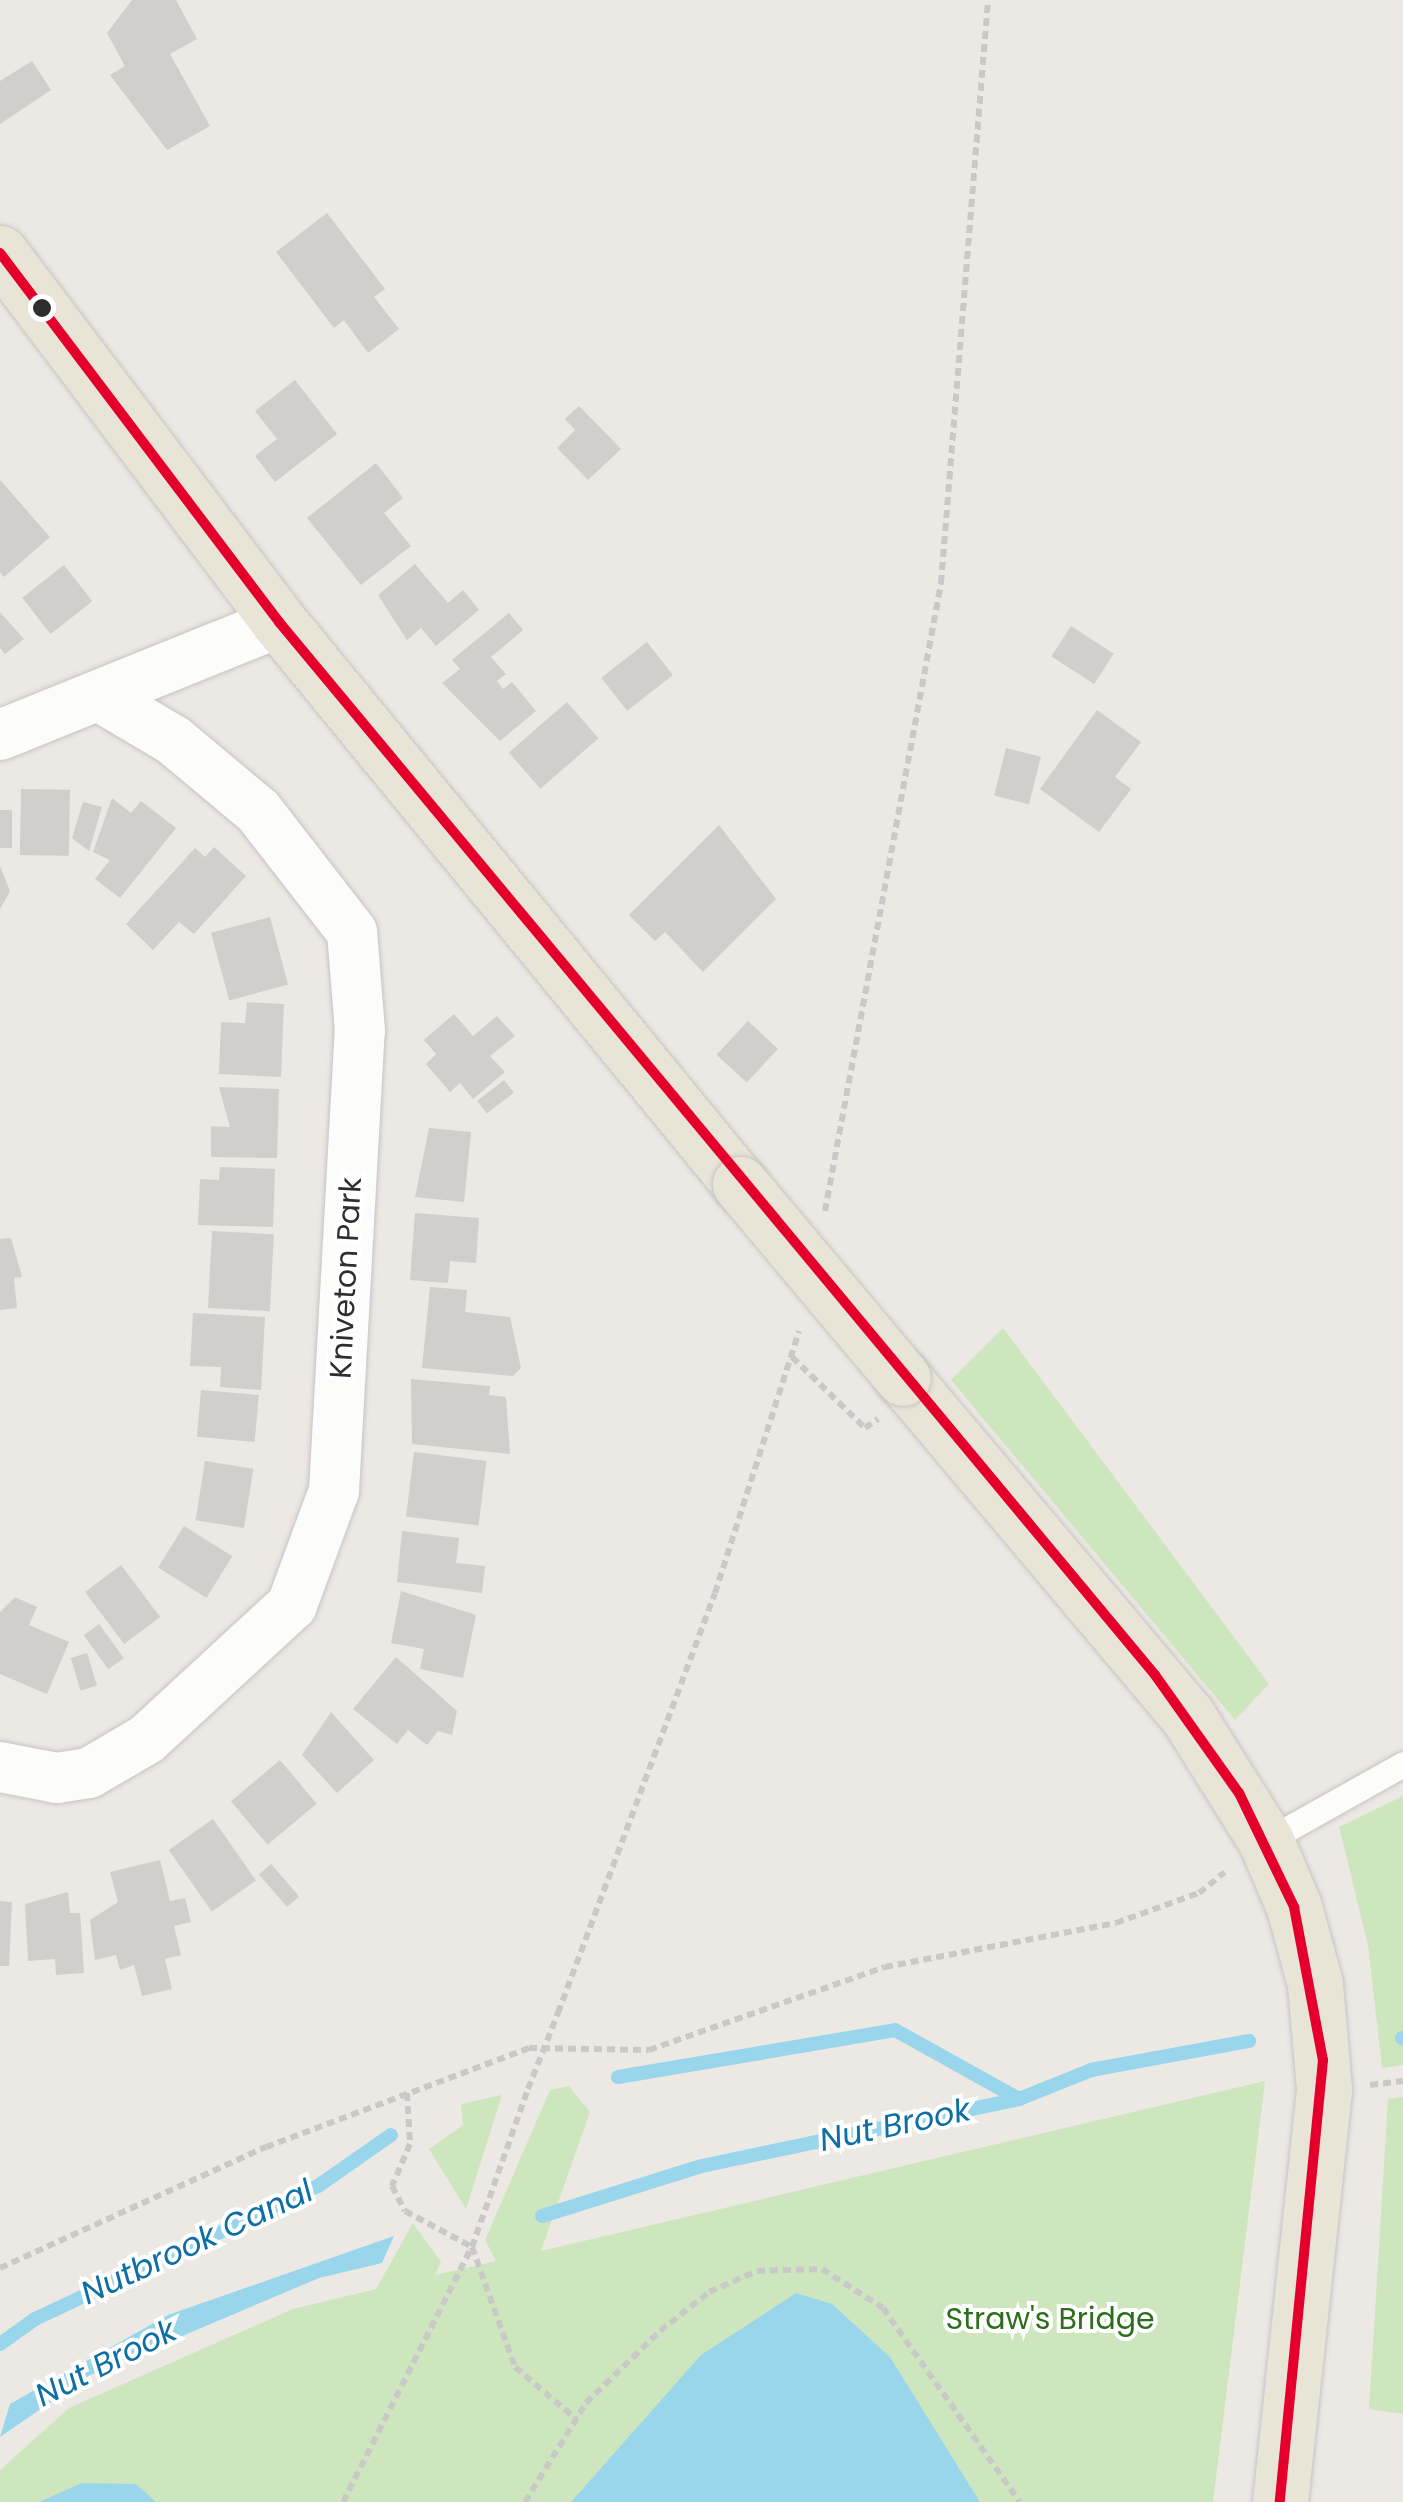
<!DOCTYPE html>
<html>
<head>
<meta charset="utf-8">
<style>
	body { margin:0 }
	#map { position:relative; width:1403px; height:2502px; overflow:hidden; background:#ece8e4; font-family:Poppins,sans-serif }
	div>[style] { position:absolute }
	.green>* { inset:0; background:#cee6be }
	.water>* { inset:0; background:#99d6ec }
	.stream>* { height:14px; margin:-7px; padding:0 7px; transform-origin:7px; border-radius:7px; background:#99d6ec }
	.building>* { inset:0; background:#d1cecb; transform-origin:0 0 }
	.path>* { height:6px; margin-top:-3px; transform-origin:0; background:repeating-linear-gradient(90deg,#c9c9c8 0 8px,transparent 0 13px) }
	.roads { filter:drop-shadow(0 0 2px #c5c4c5) drop-shadow(0 0 2px #c5c4c5) }
	.service>* { height:25px; margin:-12.5px; padding:0 12.5px; transform-origin:12.5px; border-radius:12.5px; background:#fcfcfb }
	.minor>* { height:50px; margin:-25px; padding:0 25px; transform-origin:25px; border-radius:25px; background:#fcfcfb }
	.primary>* { height:55px; margin:-27.5px; padding:0 27.5px; transform-origin:27.5px; border-radius:27.5px; background:#e8e4d6 }
	.path-bridge>* { height:6px; margin-top:-3px; transform-origin:0; background:repeating-linear-gradient(90deg,#c9c9c8 0 8px,transparent 0 13px) }
	.bridges { filter:drop-shadow(0 0 2px #c6c5c4) drop-shadow(0 0 2px #c6c5c4) }
	.primary-bridge>* { height:55px; margin:-27.5px; padding:0 27.5px; transform-origin:27.5px; border-radius:27.5px; background:#e8e4d6 }
	.bus-1>* { height:10px; margin:-5px; padding:0 5px; transform-origin:5px; border-radius:5px; background:#e4002b }
	.dots>* { width:28px; height:28px; translate:-50% -50%; box-sizing:border-box; border:5px solid #fff; border-radius:50% }
	span { translate:-50% -50%; white-space:nowrap; text-align:center; line-height:1.15; -webkit-text-stroke:8px #fff; paint-order:stroke }
	.street-label { font-size:30px; color:#2e2e2e }
	.park-label { font-size:30px; color:#2c6e1b }
	.water-label { font-size:32px; color:#0d6fa3; font-style:italic }
</style>
</head>
<body>
<div id="map">
	<div class="green">
		<div style="clip-path:polygon(1003px 1328px,1269px 1684px,1235px 1720px,951px 1380px)"></div>
		<div style="clip-path:polygon(1403px 1796px,1403px 2065px,1382px 2068px,1368px 1945px,1339px 1827px)"></div>
		<div style="clip-path:polygon(1265px 2081px,1213px 2502px,0 2502px,0 2470px,69px 2408px,293px 2309px,376px 2289px,413px 2223px,441px 2262px,435px 2275px,496px 2261px,485px 2240px,550px 2090px,569px 2086px,590px 2112px,541px 2251px)"></div>
		<div style="clip-path:polygon(502px 2095px,466px 2209px,429px 2149px,463px 2125px,461px 2104px)"></div>
		<div style="clip-path:polygon(1403px 2097px,1403px 2414px,1369px 2409px,1388px 2099px)"></div>
	</div>
	<div class="water">
		<div style="clip-path:polygon(394px 2236px,382px 2263px,319px 2278px,90px 2375px,0 2437px,10px 2404px,168px 2315px)"></div>
		<div style="clip-path:polygon(796px 2293px,832px 2304px,890px 2357px,980px 2502px,571px 2502px,701px 2355px)"></div>
		<div style="clip-path:polygon(82px 2483px,136px 2484px,156px 2502px,39px 2502px)"></div>
	</div>
	<div class="stream">
		<div style="left:1402px;top:2038px;width:1px"></div>
		<div style="left:618px;top:2077px;width:281px;rotate:-9.6deg"></div>
		<div style="left:895px;top:2030px;width:142px;rotate:29.1deg"></div>
		<div style="left:542px;top:2216px;width:168px;rotate:-17.4deg"></div>
		<div style="left:702px;top:2166px;width:324px;rotate:-11.9deg"></div>
		<div style="left:1019px;top:2099px;width:78px;rotate:-21.9deg"></div>
		<div style="left:1091px;top:2070px;width:161px;rotate:-10.4deg"></div>
		<div style="left:0;top:2344px;width:43px;rotate:-35.5deg"></div>
		<div style="left:35px;top:2319px;width:313px;rotate:-25.2deg"></div>
		<div style="left:318px;top:2186px;width:89px;rotate:-34.9deg"></div>
	</div>
	<div class="building">
		<div style="clip-path:polygon(132px 0,176px 0,197px 39px,170px 54px,210px 126px,167px 150px,110px 75px,125px 66px,107px 33px)"></div>
		<div style="clip-path:polygon(32px 61px,51px 90px,0 124px,0 81px)"></div>
		<div style="clip-path:polygon(327px 213px,385px 289px,374px 297px,399px 329px,368px 353px,344px 320px,334px 328px,276px 252px)"></div>
		<div style="clip-path:polygon(295px 380px,337px 434px,275px 482px,255px 456px,277px 439px,255px 411px)"></div>
		<div style="clip-path:polygon(579px 406px,621px 449px,588px 480px,557px 448px,575px 430px,565px 419px)"></div>
		<div style="clip-path:polygon(376px 463px,403px 498px,384px 513px,411px 546px,361px 585px,307px 518px)"></div>
		<div style="clip-path:polygon(0 480px,50px 537px,4px 577px,0 572px)"></div>
		<div style="clip-path:polygon(415px 564px,448px 603px,463px 590px,479px 610px,436px 646px,421px 628px,407px 640px,378px 595px)"></div>
		<div style="left:64px;top:565px;width:46px;height:53px;rotate:52deg"></div>
		<div style="clip-path:polygon(0 612px,24px 639px,5px 654px,0 648px)"></div>
		<div style="clip-path:polygon(509px 613px,523px 630px,491px 657px,506px 674px,497px 681px,503px 689px,512px 682px,536px 711px,500px 741px,442px 683px,460px 669px,452px 660px)"></div>
		<div style="left:1071px;top:626px;width:51px;height:36px;rotate:33deg"></div>
		<div style="left:647px;top:642px;width:42px;height:58px;rotate:52deg"></div>
		<div style="left:567px;top:702px;width:48px;height:77px;rotate:49deg"></div>
		<div style="clip-path:polygon(1097px 710px,1141px 742px,1115px 777px,1131px 789px,1099px 832px,1040px 789px)"></div>
		<div style="left:1006px;top:748px;width:36px;height:49px;rotate:14deg"></div>
		<div style="left:21px;top:789px;width:49px;height:66px;rotate:1deg"></div>
		<div style="clip-path:polygon(112px 798px,131px 813px,141px 801px,176px 828px,120px 898px,95px 879px,110px 860px,93px 852px)"></div>
		<div style="clip-path:polygon(83px 802px,102px 807px,89px 851px,72px 838px)"></div>
		<div style="left:0;top:810px;width:12px;height:38px"></div>
		<div style="clip-path:polygon(719px 825px,776px 899px,703px 972px,665px 932px,655px 941px,629px 915px)"></div>
		<div style="clip-path:polygon(214px 847px,246px 876px,194px 934px,179px 922px,153px 950px,126px 924px,195px 848px,205px 857px)"></div>
		<div style="clip-path:polygon(0 866px,10px 891px,0 909px)"></div>
		<div style="left:270px;top:917px;width:70px;height:61px;rotate:75deg"></div>
		<div style="clip-path:polygon(247px 1002px,284px 1004px,281px 1077px,219px 1074px,221px 1022px,245px 1023px)"></div>
		<div style="clip-path:polygon(454px 1014px,473px 1036px,497px 1016px,515px 1036px,490px 1056px,505px 1072px,473px 1099px,460px 1083px,450px 1092px,426px 1064px,436px 1054px,424px 1040px)"></div>
		<div style="left:748px;top:1021px;width:41px;height:46px;rotate:43deg"></div>
		<div style="left:504px;top:1080px;width:16px;height:34px;rotate:52deg"></div>
		<div style="clip-path:polygon(219px 1087px,279px 1089px,277px 1158px,211px 1157px,211px 1126px,230px 1127px)"></div>
		<div style="clip-path:polygon(429px 1128px,471px 1132px,464px 1202px,415px 1197px)"></div>
		<div style="clip-path:polygon(220px 1167px,275px 1169px,273px 1227px,198px 1225px,200px 1179px,219px 1180px)"></div>
		<div style="clip-path:polygon(415px 1213px,479px 1218px,476px 1263px,450px 1261px,448px 1283px,410px 1280px)"></div>
		<div style="left:212px;top:1231px;width:62px;height:77px;rotate:3deg"></div>
		<div style="clip-path:polygon(11px 1238px,22px 1277px,14px 1278px,17px 1308px,0 1310px,0 1239px)"></div>
		<div style="clip-path:polygon(430px 1287px,467px 1290px,465px 1312px,510px 1317px,521px 1368px,513px 1376px,422px 1368px)"></div>
		<div style="clip-path:polygon(193px 1313px,265px 1317px,261px 1390px,220px 1387px,221px 1367px,190px 1366px)"></div>
		<div style="clip-path:polygon(411px 1379px,490px 1386px,489px 1395px,506px 1397px,510px 1454px,412px 1444px)"></div>
		<div style="left:201px;top:1390px;width:58px;height:47px;rotate:5deg"></div>
		<div style="left:414px;top:1452px;width:73px;height:65px;rotate:7deg"></div>
		<div style="left:205px;top:1461px;width:49px;height:60px;rotate:9deg"></div>
		<div style="left:184px;top:1526px;width:57px;height:49px;rotate:32deg"></div>
		<div style="clip-path:polygon(402px 1531px,459px 1538px,456px 1563px,485px 1566px,482px 1593px,397px 1582px)"></div>
		<div style="left:121px;top:1565px;width:65px;height:45px;rotate:53deg"></div>
		<div style="clip-path:polygon(401px 1591px,476px 1615px,463px 1678px,420px 1669px,424px 1649px,391px 1643px)"></div>
		<div style="clip-path:polygon(15px 1597px,37px 1607px,29px 1625px,69px 1642px,47px 1694px,0 1674px,0 1612px)"></div>
		<div style="left:99px;top:1624px;width:42px;height:19px;rotate:54deg"></div>
		<div style="left:87px;top:1653px;width:34px;height:17px;rotate:73deg"></div>
		<div style="clip-path:polygon(396px 1657px,457px 1711px,452px 1735px,438px 1731px,427px 1745px,408px 1730px,397px 1744px,353px 1709px)"></div>
		<div style="clip-path:polygon(331px 1712px,374px 1760px,337px 1793px,302px 1755px)"></div>
		<div style="left:280px;top:1760px;width:57px;height:64px;rotate:50deg"></div>
		<div style="left:213px;top:1819px;width:75px;height:54px;rotate:55deg"></div>
		<div style="clip-path:polygon(160px 1860px,170px 1901px,185px 1898px,191px 1922px,174px 1926px,181px 1955px,165px 1959px,172px 1989px,142px 1996px,134px 1965px,120px 1970px,116px 1955px,95px 1960px,90px 1920px,118px 1902px,110px 1872px)"></div>
		<div style="left:271px;top:1864px;width:43px;height:16px;rotate:49deg"></div>
		<div style="clip-path:polygon(68px 1892px,70px 1913px,80px 1913px,84px 1973px,56px 1975px,55px 1959px,28px 1961px,25px 1904px)"></div>
		<div style="clip-path:polygon(0 1901px,12px 1902px,9px 1966px,0 1966px)"></div>
	</div>
	<div class="path">
		<div style="left:825px;top:1211px;width:639px;rotate:-79.53deg"></div>
		<div style="left:941px;top:583px;width:585px;rotate:-85.39deg"></div>
		<div style="left:792px;top:1357px;width:102px;rotate:44.2deg"></div>
		<div style="left:865px;top:1428px;width:16px;rotate:-35deg"></div>
		<div style="left:558px;top:2013px;width:448px;rotate:-69.5deg"></div>
		<div style="left:715px;top:1593px;width:275px;rotate:-72.2deg"></div>
		<div style="left:1370px;top:2085px;width:33px;rotate:-7deg"></div>
		<div style="left:407px;top:2093px;width:51px;rotate:86.6deg"></div>
		<div style="left:410px;top:2144px;width:46px;rotate:113.2deg"></div>
		<div style="left:392px;top:2186px;width:28px;rotate:63deg"></div>
		<div style="left:405px;top:2211px;width:76px;rotate:28.2deg"></div>
		<div style="left:472px;top:2247px;width:127px;rotate:70.3deg"></div>
		<div style="left:515px;top:2367px;width:80px;rotate:40.4deg"></div>
		<div style="left:0;top:2268px;width:292px;rotate:-24.5deg"></div>
		<div style="left:266px;top:2147px;width:281px;rotate:-20.6deg"></div>
		<div style="left:529px;top:2048px;width:120px;rotate:1deg"></div>
		<div style="left:649px;top:2050px;width:250px;rotate:-19.4deg"></div>
		<div style="left:885px;top:1967px;width:235px;rotate:-10.8deg"></div>
		<div style="left:1116px;top:1923px;width:88px;rotate:-19.9deg"></div>
		<div style="left:1199px;top:1893px;width:33px;rotate:-39deg"></div>
		<div style="left:343px;top:2502px;width:286px;rotate:-63.2deg"></div>
		<div style="left:472px;top:2247px;width:168px;rotate:-70.5deg"></div>
		<div style="left:525px;top:2502px;width:116px;rotate:-58.4deg"></div>
		<div style="left:586px;top:2403px;width:103px;rotate:-44.2deg"></div>
		<div style="left:660px;top:2331px;width:63px;rotate:-38.5deg"></div>
		<div style="left:709px;top:2292px;width:52px;rotate:-23.6deg"></div>
		<div style="left:757px;top:2271px;width:65px;rotate:-1.8deg"></div>
		<div style="left:822px;top:2269px;width:72px;rotate:32.6deg"></div>
		<div style="left:883px;top:2308px;width:237px;rotate:54.8deg"></div>
	</div>
	<div class="roads">
		<div class="service">
			<div style="left:1266px;top:1841px;width:157px;rotate:-29.3deg"></div>
		</div>
		<div class="minor">
			<div style="left:0;top:735px;width:301px;rotate:-22deg"></div>
			<div style="left:0;top:1767px;width:58px;rotate:10.9deg"></div>
			<div style="left:57px;top:1778px;width:32px;rotate:-9deg"></div>
			<div style="left:89px;top:1773px;width:67px;rotate:-30.4deg"></div>
			<div style="left:147px;top:1739px;width:197px;rotate:-42.7deg"></div>
			<div style="left:292px;top:1605px;width:121px;rotate:-69.8deg"></div>
			<div style="left:334px;top:1491px;width:461px;rotate:-86.8deg"></div>
			<div style="left:360px;top:1031px;width:99px;rotate:-94.6deg"></div>
			<div style="left:352px;top:932px;width:153px;rotate:-127.8deg"></div>
			<div style="left:258px;top:811px;width:111px;rotate:-140.1deg"></div>
			<div style="left:173px;top:740px;width:82px;rotate:-149.4deg"></div>
		</div>
		<div class="primary">
			<div style="left:0;top:253px;width:463px;rotate:52.9deg"></div>
			<div style="left:279px;top:622px;width:727px;rotate:50.64deg"></div>
			<div style="left:903px;top:1378px;width:441px;rotate:49.9deg"></div>
			<div style="left:1187px;top:1715px;width:149px;rotate:57.9deg"></div>
			<div style="left:1266px;top:1841px;width:72px;rotate:67deg"></div>
			<div style="left:1294px;top:1907px;width:80px;rotate:74.7deg"></div>
			<div style="left:1315px;top:1984px;width:106px;rotate:85.1deg"></div>
			<div style="left:1324px;top:2090px;width:414px;rotate:96.1deg"></div>
		</div>
	</div>
	<div class="path-bridge">
		<div style="left:528px;top:2089px;width:82px;rotate:-68.5deg"></div>
	</div>
	<div class="bridges">
		<div class="primary-bridge">
			<div style="left:740px;top:1184px;width:253px;rotate:50deg"></div>
		</div>
	</div>
	<div class="bus-1">
		<div style="left:0;top:253px;width:463px;rotate:52.9deg"></div>
		<div style="left:279px;top:622px;width:1370px;rotate:50.24deg"></div>
		<div style="left:1155px;top:1675px;width:145px;rotate:54.6deg"></div>
		<div style="left:1239px;top:1793px;width:127px;rotate:64.2deg"></div>
		<div style="left:1294px;top:1907px;width:156px;rotate:79.3deg"></div>
		<div style="left:1323px;top:2060px;width:444px;rotate:95.6deg"></div>
	</div>
	<div class="dots">
		<div style="left:42px;top:308px;background:#2e2e2e"></div>
	</div>
	<div class="street-label">
		<span style="left:346px;top:1278px;rotate:-87deg">Kniveton Park</span>
	</div>
	<div class="park-label">
		<span style="left:1050px;top:2319px">Straw's Bridge</span>
	</div>
	<div class="water-label">
		<span style="left:895px;top:2125px;rotate:-12deg">Nut Brook</span>
		<span style="left:197px;top:2242px;rotate:-25deg">Nutbrook Canal</span>
		<span style="left:106px;top:2363px;rotate:-27deg">Nut Brook</span>
	</div>
</div>
</body>
</html>
